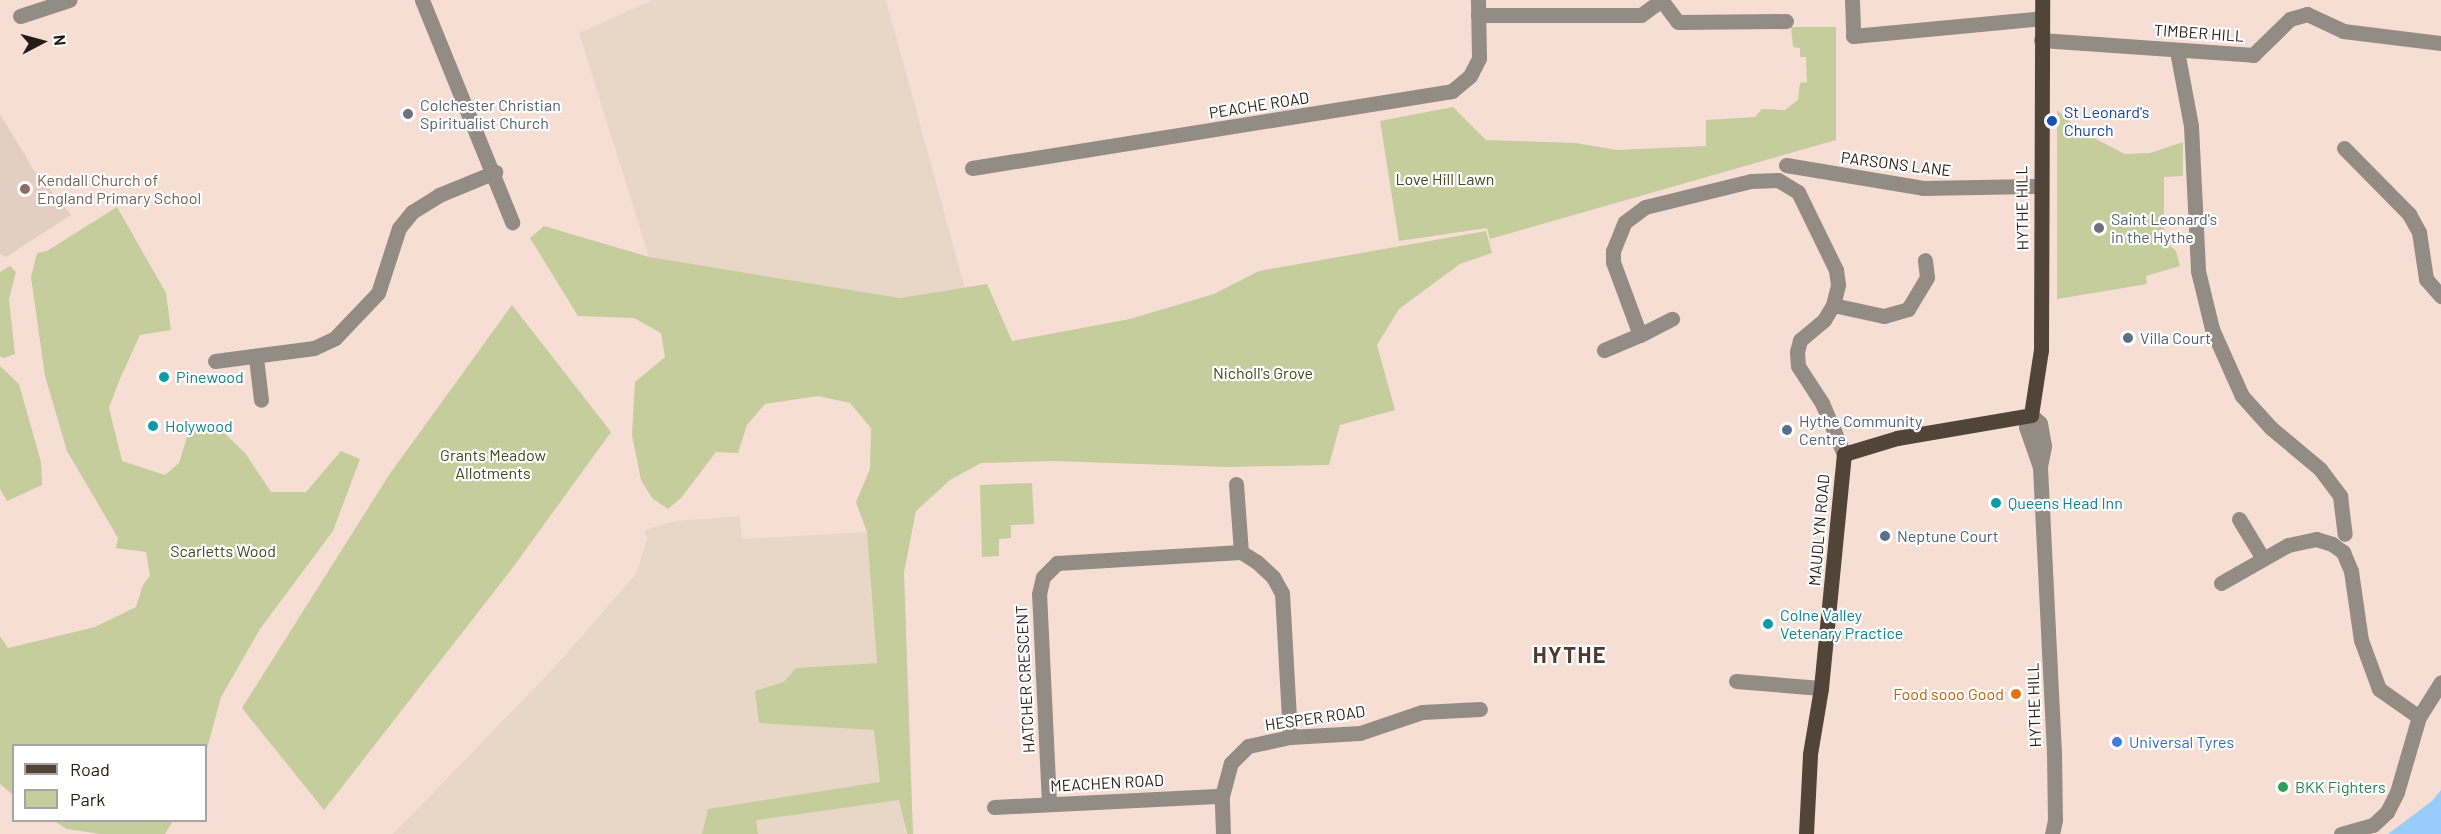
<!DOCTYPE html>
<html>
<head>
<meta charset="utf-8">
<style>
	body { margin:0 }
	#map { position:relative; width:2441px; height:834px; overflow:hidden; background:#f7ded4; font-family:Barlow,sans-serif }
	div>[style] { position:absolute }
	.industrial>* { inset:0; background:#e8d7c6 }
	.education>* { inset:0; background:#e4cec3 }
	.green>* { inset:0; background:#c5cd9c }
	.water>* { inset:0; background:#97ccfb }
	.minor>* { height:15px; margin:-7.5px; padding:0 7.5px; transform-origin:7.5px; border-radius:7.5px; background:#938c84 }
	.major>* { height:15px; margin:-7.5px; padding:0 7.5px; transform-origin:7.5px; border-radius:7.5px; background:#504538 }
	.dots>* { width:16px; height:16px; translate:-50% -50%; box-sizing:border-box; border:3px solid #fff; border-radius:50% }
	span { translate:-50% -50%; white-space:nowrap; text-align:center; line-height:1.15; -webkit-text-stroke:4.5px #fff; paint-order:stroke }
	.street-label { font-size:16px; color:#251c18 }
	.worship-label { font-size:16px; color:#5b616d }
	.left { translate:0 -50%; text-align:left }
	.transit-label { font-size:16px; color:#164399 }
	.park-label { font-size:16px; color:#444a1a }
	.education-label { font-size:16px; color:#785e54 }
	.service-label { font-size:16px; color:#4e5e75 }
	.culture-label { font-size:16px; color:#0d838f }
	.food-label { font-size:16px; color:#c56008 }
	.right { translate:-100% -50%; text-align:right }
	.shop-label { font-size:16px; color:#366cbe }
	.leisure-label { font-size:16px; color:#27864d }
	.district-label { font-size:22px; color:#4e3a32; font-weight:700; letter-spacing:1.5px }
	.legend { position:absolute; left:12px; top:744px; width:195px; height:78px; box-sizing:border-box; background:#fff; border:2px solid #a8a4a3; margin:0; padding:8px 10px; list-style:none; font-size:18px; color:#251c18 }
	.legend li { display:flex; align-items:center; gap:12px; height:30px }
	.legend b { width:30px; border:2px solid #a8a4a3 }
	.north { position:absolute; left:12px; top:12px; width:60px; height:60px; -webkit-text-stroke:4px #fff; paint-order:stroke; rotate:84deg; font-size:16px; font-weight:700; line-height:24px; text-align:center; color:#251c18 }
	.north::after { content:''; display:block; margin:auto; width:21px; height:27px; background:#251c18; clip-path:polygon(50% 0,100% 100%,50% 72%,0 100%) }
</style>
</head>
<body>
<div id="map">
	<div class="industrial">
		<div style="clip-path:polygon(652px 0,886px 0,965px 288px,900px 298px,649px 257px,579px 33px)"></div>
		<div style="clip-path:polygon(740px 516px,742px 539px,867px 532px,877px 663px,796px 668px,887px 728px,906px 834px,393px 834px,553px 669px,636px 574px,647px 539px,644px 530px,676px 521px)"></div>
	</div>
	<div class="education">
		<div style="clip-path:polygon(0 114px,34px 170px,71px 215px,6px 257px,0 254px)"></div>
	</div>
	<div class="green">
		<div style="clip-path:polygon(1791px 27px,1836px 27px,1836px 140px,1490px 239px,1487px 228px,1399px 241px,1380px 121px,1453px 107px,1486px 140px,1576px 143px,1617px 150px,1706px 146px,1706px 120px,1755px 117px,1762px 109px,1785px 110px,1798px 100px,1800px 83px,1807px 82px,1806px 57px,1800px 57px,1800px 48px,1793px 47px)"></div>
		<div style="clip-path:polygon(2057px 110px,2082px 132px,2125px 154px,2150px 153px,2183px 142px,2183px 176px,2164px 177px,2164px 240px,2176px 251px,2180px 266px,2146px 276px,2147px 284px,2057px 299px)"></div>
		<div style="clip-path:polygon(117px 207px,166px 293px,171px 330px,140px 335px,119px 381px,109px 408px,122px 461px,165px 475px,179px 463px,189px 431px,217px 426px,245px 453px,271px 492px,306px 492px,341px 451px,360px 459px,333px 531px,260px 629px,221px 697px,206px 752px,206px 746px,14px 746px,13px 795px,0 784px,0 636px,8px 648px,95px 627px,136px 607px,143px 585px,150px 576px,146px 552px,116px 548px,118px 538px,67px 451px,45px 376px,31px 277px,37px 253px,47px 251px)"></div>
		<div style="clip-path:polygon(544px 226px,649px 257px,900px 298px,987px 284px,1012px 341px,1130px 319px,1214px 294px,1259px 271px,1486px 231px,1492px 253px,1460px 264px,1399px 309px,1377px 345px,1395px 410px,1340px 425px,1329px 465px,1226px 467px,1054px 461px,981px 463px,950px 480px,916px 511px,904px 572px,913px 834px,907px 834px,899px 800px,756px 820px,758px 834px,702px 834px,708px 809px,880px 782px,874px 730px,759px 723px,755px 691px,784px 682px,796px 668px,877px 663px,867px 532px,856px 502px,870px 469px,871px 428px,850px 403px,818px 396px,765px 404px,747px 425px,738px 453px,716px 452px,681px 498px,668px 509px,652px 498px,641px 480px,632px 435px,635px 382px,665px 357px,661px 333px,634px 318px,578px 316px,530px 238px)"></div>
		<div style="clip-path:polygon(10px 266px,16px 272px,9px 299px,15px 354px,4px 358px,0 356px,0 272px)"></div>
		<div style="clip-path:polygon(512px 305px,611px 432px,514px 566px,324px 810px,242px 708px,389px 475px)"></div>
		<div style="clip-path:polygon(0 366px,19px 384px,41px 462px,42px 485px,7px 501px,0 489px)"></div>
		<div style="clip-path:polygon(1032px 483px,1034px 524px,1011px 525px,1011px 538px,999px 539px,999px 556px,982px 557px,980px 485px)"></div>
		<div style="clip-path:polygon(54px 821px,173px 821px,165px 834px,101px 834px,67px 829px)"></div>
	</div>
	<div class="water">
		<div style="clip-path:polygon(2441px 790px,2441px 834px,2388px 834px,2432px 801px)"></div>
	</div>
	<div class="minor">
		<div style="left:422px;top:0;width:240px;rotate:67.9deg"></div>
		<div style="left:1852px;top:0;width:36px;rotate:88deg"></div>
		<div style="left:1853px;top:36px;width:190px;rotate:-5.4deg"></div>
		<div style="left:1662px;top:1px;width:26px;rotate:53deg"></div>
		<div style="left:1678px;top:22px;width:108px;rotate:-0.5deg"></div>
		<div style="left:1478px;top:15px;width:163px"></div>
		<div style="left:1641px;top:15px;width:26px;rotate:-36deg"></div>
		<div style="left:20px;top:16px;width:52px;rotate:-18.1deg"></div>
		<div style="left:2041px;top:40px;width:213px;rotate:4deg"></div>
		<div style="left:2253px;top:55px;width:52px;rotate:-44.2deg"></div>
		<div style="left:2290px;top:19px;width:18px;rotate:-16deg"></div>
		<div style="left:2307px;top:14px;width:40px;rotate:25deg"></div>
		<div style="left:2343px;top:31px;width:99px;rotate:7deg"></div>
		<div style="left:2177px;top:51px;width:76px;rotate:79.4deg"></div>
		<div style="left:2191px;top:126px;width:145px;rotate:87.2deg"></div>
		<div style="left:2198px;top:271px;width:60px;rotate:76.4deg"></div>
		<div style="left:2212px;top:329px;width:73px;rotate:65.9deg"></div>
		<div style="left:2242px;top:396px;width:43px;rotate:47.8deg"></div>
		<div style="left:2271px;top:428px;width:64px;rotate:39.9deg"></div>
		<div style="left:2320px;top:469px;width:34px;rotate:53deg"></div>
		<div style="left:2340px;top:496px;width:38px;rotate:83deg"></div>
		<div style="left:2344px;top:148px;width:93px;rotate:45.4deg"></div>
		<div style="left:2409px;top:214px;width:21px;rotate:61deg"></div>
		<div style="left:2419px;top:232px;width:48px;rotate:81.5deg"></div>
		<div style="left:2426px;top:279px;width:23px;rotate:49deg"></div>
		<div style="left:1786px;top:165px;width:139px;rotate:9.5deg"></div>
		<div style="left:1923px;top:188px;width:116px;rotate:-1deg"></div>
		<div style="left:972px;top:168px;width:486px;rotate:-9.1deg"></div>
		<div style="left:1452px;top:91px;width:23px;rotate:-40deg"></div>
		<div style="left:1470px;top:76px;width:20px;rotate:-63deg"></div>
		<div style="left:1479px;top:58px;width:58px;rotate:-91deg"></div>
		<div style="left:1833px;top:305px;width:52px;rotate:12.2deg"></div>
		<div style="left:1884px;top:316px;width:25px;rotate:-16deg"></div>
		<div style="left:1908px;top:309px;width:37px;rotate:-59deg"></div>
		<div style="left:1927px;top:277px;width:17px;rotate:-97deg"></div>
		<div style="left:1640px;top:335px;width:36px;rotate:-27deg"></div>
		<div style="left:1604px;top:350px;width:39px;rotate:-23deg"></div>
		<div style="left:1640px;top:335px;width:78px;rotate:-110.3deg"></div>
		<div style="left:1613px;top:262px;width:11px;rotate:-90deg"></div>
		<div style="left:1613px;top:251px;width:31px;rotate:-68deg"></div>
		<div style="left:1625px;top:222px;width:25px;rotate:-37deg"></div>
		<div style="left:1645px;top:207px;width:109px;rotate:-13.8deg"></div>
		<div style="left:1751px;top:181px;width:27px;rotate:-2deg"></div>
		<div style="left:1778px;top:180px;width:23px;rotate:31deg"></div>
		<div style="left:1798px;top:192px;width:87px;rotate:64deg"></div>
		<div style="left:1836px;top:270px;width:15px;rotate:82deg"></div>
		<div style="left:1838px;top:285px;width:21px;rotate:104deg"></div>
		<div style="left:1833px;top:305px;width:17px;rotate:121deg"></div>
		<div style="left:1824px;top:320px;width:31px;rotate:140deg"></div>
		<div style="left:1800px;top:340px;width:12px;rotate:104deg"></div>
		<div style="left:1797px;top:352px;width:14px;rotate:86deg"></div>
		<div style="left:1798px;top:366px;width:44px;rotate:57deg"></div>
		<div style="left:1822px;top:403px;width:56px;rotate:66.7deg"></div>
		<div style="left:256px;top:358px;width:42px;rotate:83.2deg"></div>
		<div style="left:215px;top:361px;width:100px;rotate:-7.5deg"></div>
		<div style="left:314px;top:348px;width:23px;rotate:-25deg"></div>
		<div style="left:335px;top:338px;width:62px;rotate:-46.3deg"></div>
		<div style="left:378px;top:293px;width:68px;rotate:-72.1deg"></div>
		<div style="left:399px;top:228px;width:21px;rotate:-51deg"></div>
		<div style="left:412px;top:212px;width:32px;rotate:-32deg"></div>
		<div style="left:439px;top:195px;width:61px;rotate:-22.3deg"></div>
		<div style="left:2040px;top:467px;width:42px;rotate:-109.3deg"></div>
		<div style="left:2026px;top:427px;width:13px;rotate:-67deg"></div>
		<div style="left:2031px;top:415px;width:12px;rotate:42deg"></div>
		<div style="left:2040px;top:423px;width:23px;rotate:80deg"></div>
		<div style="left:2044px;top:446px;width:21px;rotate:101deg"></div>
		<div style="left:2040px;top:467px;width:285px;rotate:87.2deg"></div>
		<div style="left:2054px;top:752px;width:68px;rotate:89.2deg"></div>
		<div style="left:2055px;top:820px;width:14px;rotate:102deg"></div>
		<div style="left:1236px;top:484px;width:68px;rotate:85.8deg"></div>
		<div style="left:2239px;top:519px;width:44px;rotate:58.8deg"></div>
		<div style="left:2221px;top:583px;width:77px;rotate:-29.6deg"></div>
		<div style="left:2288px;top:545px;width:29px;rotate:-12deg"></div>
		<div style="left:2316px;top:539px;width:17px;rotate:17deg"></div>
		<div style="left:2332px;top:544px;width:14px;rotate:36deg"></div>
		<div style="left:2343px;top:552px;width:21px;rotate:67deg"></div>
		<div style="left:2351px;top:571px;width:70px;rotate:81.8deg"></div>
		<div style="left:2361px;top:640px;width:52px;rotate:69.8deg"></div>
		<div style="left:2379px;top:689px;width:49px;rotate:35deg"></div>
		<div style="left:1736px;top:681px;width:85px;rotate:4.7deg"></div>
		<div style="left:1049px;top:804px;width:210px;rotate:-92.7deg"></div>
		<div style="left:1039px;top:594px;width:17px;rotate:-77deg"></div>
		<div style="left:1043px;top:577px;width:20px;rotate:-45deg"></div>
		<div style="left:1057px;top:563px;width:184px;rotate:-3.4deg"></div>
		<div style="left:1241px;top:552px;width:19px;rotate:32deg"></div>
		<div style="left:1257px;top:562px;width:22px;rotate:43deg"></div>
		<div style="left:1273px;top:577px;width:18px;rotate:61deg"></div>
		<div style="left:1282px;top:593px;width:144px;rotate:86.8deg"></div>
		<div style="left:994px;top:807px;width:228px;rotate:-2.8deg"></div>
		<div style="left:1223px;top:834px;width:38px;rotate:-92deg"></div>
		<div style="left:1222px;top:796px;width:34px;rotate:-75deg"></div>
		<div style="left:1231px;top:763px;width:24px;rotate:-45deg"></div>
		<div style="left:1248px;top:746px;width:43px;rotate:-12.1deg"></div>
		<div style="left:1290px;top:737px;width:70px;rotate:-3.3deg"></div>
		<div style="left:1360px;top:733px;width:65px;rotate:-18.7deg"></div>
		<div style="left:1422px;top:712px;width:58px;rotate:-3deg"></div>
		<div style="left:2341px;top:834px;width:33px;rotate:-16deg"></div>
		<div style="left:2373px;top:825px;width:19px;rotate:-43deg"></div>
		<div style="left:2387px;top:812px;width:22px;rotate:-63deg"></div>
		<div style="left:2397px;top:792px;width:78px;rotate:-73.7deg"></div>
		<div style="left:2419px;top:717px;width:41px;rotate:-57.8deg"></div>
	</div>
	<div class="major">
		<div style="left:1806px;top:834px;width:80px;rotate:-87.1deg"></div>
		<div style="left:1810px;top:754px;width:67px;rotate:-80.5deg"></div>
		<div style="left:1821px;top:688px;width:235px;rotate:-84.4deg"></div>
		<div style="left:1844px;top:454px;width:55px;rotate:-16.8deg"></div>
		<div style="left:1897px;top:438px;width:136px;rotate:-9.7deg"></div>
		<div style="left:2031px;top:415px;width:66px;rotate:-81.3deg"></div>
		<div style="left:2041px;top:350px;width:350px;rotate:-89.8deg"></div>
	</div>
	<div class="dots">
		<div style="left:408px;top:114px;background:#6b7280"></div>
		<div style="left:2052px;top:121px;background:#1a4fb4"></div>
		<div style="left:25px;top:189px;background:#8d6e63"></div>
		<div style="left:2099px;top:228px;background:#6b7280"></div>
		<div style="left:2128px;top:338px;background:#5c6f8a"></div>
		<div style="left:164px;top:377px;background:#0f9aa8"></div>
		<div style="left:153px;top:426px;background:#0f9aa8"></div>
		<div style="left:1787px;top:430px;background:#5c6f8a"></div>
		<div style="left:1996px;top:503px;background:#0f9aa8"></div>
		<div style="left:1885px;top:536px;background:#5c6f8a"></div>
		<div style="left:1768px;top:624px;background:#0f9aa8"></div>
		<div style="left:2016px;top:694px;background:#e8710a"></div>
		<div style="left:2117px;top:742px;background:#3f7fe0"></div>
		<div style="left:2283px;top:787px;background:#2e9e5b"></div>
	</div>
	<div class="street-label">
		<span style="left:2199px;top:33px;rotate:4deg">TIMBER HILL</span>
		<span style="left:1259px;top:105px;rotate:-9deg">PEACHE ROAD</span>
		<span style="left:1896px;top:164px;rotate:7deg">PARSONS LANE</span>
		<span style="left:2022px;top:208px;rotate:-91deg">HYTHE HILL</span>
		<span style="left:1819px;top:530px;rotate:-85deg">MAUDLYN ROAD</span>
		<span style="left:1025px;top:679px;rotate:-93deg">HATCHER CRESCENT</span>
		<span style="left:2034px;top:705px;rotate:-92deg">HYTHE HILL</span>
		<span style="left:1315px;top:718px;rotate:-8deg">HESPER ROAD</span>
		<span style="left:1107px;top:783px;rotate:-3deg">MEACHEN ROAD</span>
	</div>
	<div class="worship-label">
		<span class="left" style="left:420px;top:114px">Colchester Christian<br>Spiritualist Church</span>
		<span class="left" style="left:2111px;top:228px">Saint Leonard's<br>in the Hythe</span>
	</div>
	<div class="transit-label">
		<span class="left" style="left:2064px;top:121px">St Leonard's<br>Church</span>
	</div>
	<div class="park-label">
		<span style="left:1445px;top:179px">Love Hill Lawn</span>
		<span style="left:1263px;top:373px">Nicholl's Grove</span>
		<span style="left:493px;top:464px">Grants Meadow<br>Allotments</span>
		<span style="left:223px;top:551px">Scarletts Wood</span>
	</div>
	<div class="education-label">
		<span class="left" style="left:37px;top:189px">Kendall Church of<br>England Primary School</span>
	</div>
	<div class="service-label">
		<span class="left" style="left:2140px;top:338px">Villa Court</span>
		<span class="left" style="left:1799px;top:430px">Hythe Community<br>Centre</span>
		<span class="left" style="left:1897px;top:536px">Neptune Court</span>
	</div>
	<div class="culture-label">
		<span class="left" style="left:176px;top:377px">Pinewood</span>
		<span class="left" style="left:165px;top:426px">Holywood</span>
		<span class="left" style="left:2008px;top:503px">Queens Head Inn</span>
		<span class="left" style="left:1780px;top:624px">Colne Valley<br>Vetenary Practice</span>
	</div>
	<div class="food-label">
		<span class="right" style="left:2004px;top:694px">Food sooo Good</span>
	</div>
	<div class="shop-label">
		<span class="left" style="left:2129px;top:742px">Universal Tyres</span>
	</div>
	<div class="leisure-label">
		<span class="left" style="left:2295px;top:787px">BKK Fighters</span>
	</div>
	<div class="district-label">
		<span style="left:1570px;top:655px">HYTHE</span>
	</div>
	<ul class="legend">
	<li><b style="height:8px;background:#504538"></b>Road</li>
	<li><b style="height:16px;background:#c5cd9c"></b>Park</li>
	</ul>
	<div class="north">N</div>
</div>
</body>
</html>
